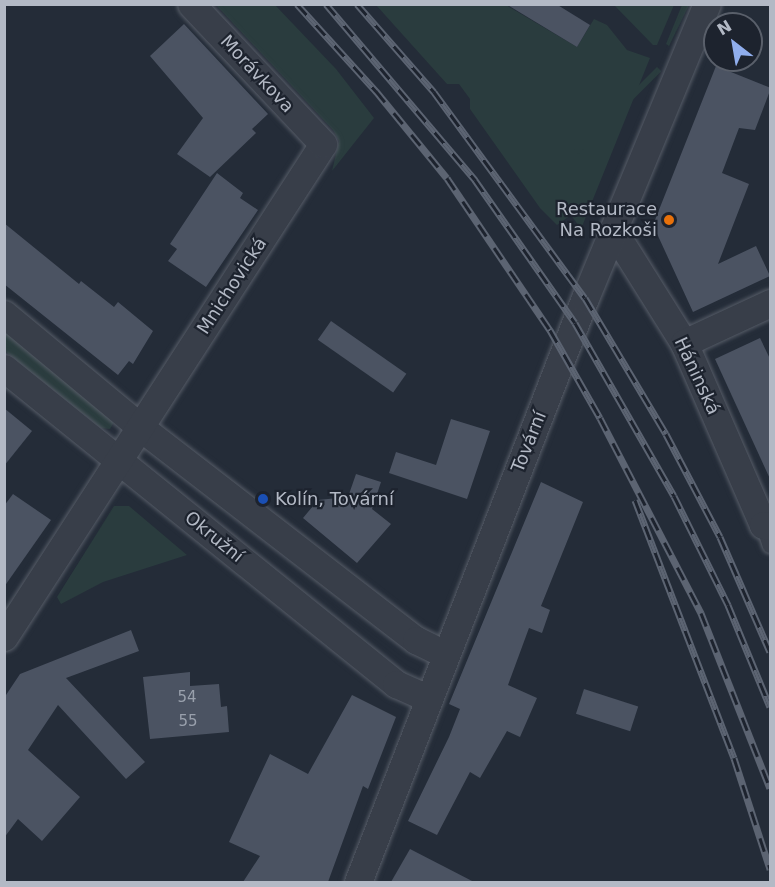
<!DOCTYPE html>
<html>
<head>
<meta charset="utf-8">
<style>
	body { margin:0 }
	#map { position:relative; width:775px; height:887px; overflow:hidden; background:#242c38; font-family:"DejaVu Sans",sans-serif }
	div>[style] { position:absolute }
	.green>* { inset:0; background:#2a3c3e; transform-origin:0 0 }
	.building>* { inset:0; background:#4b5362; transform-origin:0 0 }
	.roads { filter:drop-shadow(0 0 2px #565c67) drop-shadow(0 0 2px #565c67) }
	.lane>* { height:14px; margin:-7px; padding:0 7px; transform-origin:7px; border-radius:7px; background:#383e49 }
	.street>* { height:27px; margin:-13.5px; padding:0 13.5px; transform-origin:13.5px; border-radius:13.5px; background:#383e49 }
	.rail>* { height:7px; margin-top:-3.5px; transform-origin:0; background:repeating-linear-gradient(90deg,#1d232e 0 14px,#5c6472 0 28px); box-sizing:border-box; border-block:2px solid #5c6472 }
	.dots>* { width:16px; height:16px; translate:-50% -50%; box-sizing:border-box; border:3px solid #1d232e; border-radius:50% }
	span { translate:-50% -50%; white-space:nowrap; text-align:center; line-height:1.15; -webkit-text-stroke:4.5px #1d232e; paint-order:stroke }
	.number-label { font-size:15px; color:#99a0ac }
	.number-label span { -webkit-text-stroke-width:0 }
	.street-label { font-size:18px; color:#b3b9c5 }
	.poi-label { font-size:18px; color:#b3b9c5 }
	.right { translate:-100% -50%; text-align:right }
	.left { translate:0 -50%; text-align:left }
	.frame { position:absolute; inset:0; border:6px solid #b3b9c5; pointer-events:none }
	.north { position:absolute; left:703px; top:12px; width:60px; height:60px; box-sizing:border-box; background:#1d232e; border:2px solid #595f6a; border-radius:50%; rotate:329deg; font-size:16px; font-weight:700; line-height:24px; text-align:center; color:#b3b9c5 }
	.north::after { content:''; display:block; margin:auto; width:21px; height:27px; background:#90aeed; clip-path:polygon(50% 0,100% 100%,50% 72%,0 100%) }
</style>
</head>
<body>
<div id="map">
	<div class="green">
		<div style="clip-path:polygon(216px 5px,275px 5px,336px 69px,374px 118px,332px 171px,339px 141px,333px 130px)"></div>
		<div style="clip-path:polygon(376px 5px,506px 5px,577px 47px,594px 19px,607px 25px,627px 50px,650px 58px,581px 229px,571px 215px,557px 225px,540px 208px,470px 109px,470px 99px,459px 84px,447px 84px)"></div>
		<div style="clip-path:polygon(614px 5px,674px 5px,657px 45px,653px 45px)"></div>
		<div style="clip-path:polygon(682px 5px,689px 5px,669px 46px,666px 44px)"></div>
		<div style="left:657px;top:67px;width:6px;height:117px;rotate:45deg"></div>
		<div style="clip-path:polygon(4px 324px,115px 420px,110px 429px,101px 428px,5px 351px)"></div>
		<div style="clip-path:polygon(114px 506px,129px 506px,187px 555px,103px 582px,61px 604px,57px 597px)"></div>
	</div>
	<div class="building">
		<div style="clip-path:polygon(506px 4px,556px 4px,590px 25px,577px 47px)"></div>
		<div style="clip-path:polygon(184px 24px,268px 114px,252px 129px,256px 133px,210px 177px,177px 154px,203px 118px,150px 56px)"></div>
		<div style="clip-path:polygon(716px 66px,771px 88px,755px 130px,739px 128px,722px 173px,749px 184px,718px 264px,756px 246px,770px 276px,693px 312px,653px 225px)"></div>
		<div style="clip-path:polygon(217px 173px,243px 193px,240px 198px,258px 210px,206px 287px,168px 261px,177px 249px,170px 244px)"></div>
		<div style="clip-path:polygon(4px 223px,79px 284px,81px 281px,114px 307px,118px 302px,153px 331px,133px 364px,129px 361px,118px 375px,4px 284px)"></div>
		<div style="left:331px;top:321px;width:92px;height:23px;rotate:35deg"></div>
		<div style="clip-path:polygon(760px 338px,771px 361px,771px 481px,715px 359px)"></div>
		<div style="clip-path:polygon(4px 408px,32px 431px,4px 466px)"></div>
		<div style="clip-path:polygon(451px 419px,490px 431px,467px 499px,389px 473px,396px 452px,436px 465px)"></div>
		<div style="clip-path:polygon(356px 474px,381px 482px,372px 509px,391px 524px,357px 563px,303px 518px,318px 500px,348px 497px)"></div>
		<div style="clip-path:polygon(541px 482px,583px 502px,541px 606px,550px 610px,542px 633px,529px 628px,508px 685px,537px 698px,520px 737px,507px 731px,480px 778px,470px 772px,437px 835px,408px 821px,449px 737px,460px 709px,449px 704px)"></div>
		<div style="clip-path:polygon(13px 494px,51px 520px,4px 587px,4px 506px)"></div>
		<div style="clip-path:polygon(131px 630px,139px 651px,66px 678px,145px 762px,126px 779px,58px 705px,28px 750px,80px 797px,42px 841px,18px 819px,4px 838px,4px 698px,20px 674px)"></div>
		<div style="clip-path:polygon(190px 672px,190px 686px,219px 684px,221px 707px,227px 706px,229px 732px,150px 739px,143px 677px)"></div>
		<div style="left:584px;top:689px;width:57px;height:26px;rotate:18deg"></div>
		<div style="clip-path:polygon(352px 695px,396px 717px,368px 789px,363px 786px,328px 882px,243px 882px,260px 856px,229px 842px,270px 754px,308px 774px)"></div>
		<div style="clip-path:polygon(410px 849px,474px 882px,391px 882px)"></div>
	</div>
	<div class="roads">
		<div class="lane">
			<div style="left:763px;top:525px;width:22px;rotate:72deg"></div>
		</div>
		<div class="street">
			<div style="left:613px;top:230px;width:133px;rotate:57.9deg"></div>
			<div style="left:684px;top:343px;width:198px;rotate:66.5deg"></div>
			<div style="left:763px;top:525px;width:7px;rotate:8deg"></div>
			<div style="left:4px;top:314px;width:177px;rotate:39.7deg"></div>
			<div style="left:140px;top:427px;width:349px;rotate:37.7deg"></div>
			<div style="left:416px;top:640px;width:32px;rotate:26deg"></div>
			<div style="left:684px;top:343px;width:95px;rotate:-24.9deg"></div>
			<div style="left:4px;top:368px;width:504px;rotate:38.87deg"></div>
			<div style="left:396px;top:684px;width:35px;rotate:24deg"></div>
			<div style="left:4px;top:637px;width:587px;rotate:-57.09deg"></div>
			<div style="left:323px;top:144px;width:192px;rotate:-133.3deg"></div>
			<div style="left:358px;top:882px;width:627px;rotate:-68.76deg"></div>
			<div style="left:585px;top:298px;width:318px;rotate:-67.5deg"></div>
		</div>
	</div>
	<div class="rail">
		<div style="left:297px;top:4px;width:118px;rotate:47.8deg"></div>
		<div style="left:376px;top:91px;width:112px;rotate:50.8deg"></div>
		<div style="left:447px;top:178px;width:184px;rotate:55.9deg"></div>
		<div style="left:550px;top:330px;width:101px;rotate:60.4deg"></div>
		<div style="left:600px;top:418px;width:220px;rotate:62.6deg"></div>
		<div style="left:701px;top:613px;width:188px;rotate:68.5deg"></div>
		<div style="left:326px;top:4px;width:231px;rotate:49.7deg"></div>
		<div style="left:475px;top:180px;width:174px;rotate:55deg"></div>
		<div style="left:575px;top:323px;width:199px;rotate:60.2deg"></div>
		<div style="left:674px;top:496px;width:122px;rotate:63.6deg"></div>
		<div style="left:728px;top:605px;width:110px;rotate:67.6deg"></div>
		<div style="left:357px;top:4px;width:117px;rotate:48.8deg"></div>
		<div style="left:434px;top:92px;width:255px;rotate:53.8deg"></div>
		<div style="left:585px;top:298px;width:158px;rotate:59.2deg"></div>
		<div style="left:666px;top:434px;width:116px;rotate:62.3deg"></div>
		<div style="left:720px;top:537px;width:125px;rotate:66.5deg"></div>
		<div style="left:635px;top:500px;width:276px;rotate:69deg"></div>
		<div style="left:734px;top:758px;width:117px;rotate:72deg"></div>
	</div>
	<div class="dots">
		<div style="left:669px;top:220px;background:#e8710a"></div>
		<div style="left:263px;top:499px;background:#1a4fb4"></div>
	</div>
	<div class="number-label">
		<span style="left:187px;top:698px">54</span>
		<span style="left:188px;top:722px">55</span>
	</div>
	<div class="street-label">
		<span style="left:257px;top:74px;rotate:47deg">Morávkova</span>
		<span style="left:232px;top:286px;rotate:-57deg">Mnichovická</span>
		<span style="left:697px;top:376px;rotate:65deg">Háninská</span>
		<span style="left:529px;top:442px;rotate:-68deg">Tovární</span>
		<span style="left:214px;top:537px;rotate:39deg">Okružní</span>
	</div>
	<div class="poi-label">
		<span class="right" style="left:657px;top:220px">Restaurace<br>Na Rozkoši</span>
		<span class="left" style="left:275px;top:499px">Kolín, Tovární</span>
	</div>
	<div class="frame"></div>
	<div class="north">N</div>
</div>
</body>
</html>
